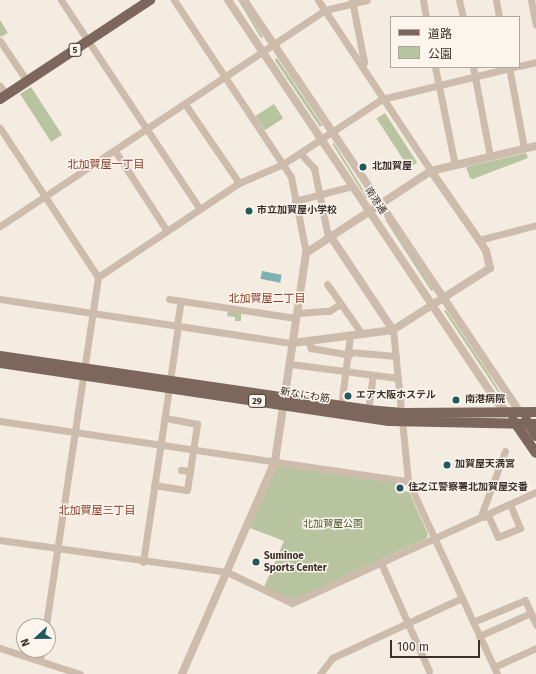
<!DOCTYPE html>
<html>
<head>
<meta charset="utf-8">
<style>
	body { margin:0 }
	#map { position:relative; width:536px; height:674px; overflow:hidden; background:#f4ebe1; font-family:"Fira Sans","Noto Sans JP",sans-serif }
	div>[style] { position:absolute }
	.green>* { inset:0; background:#b8c4a0; transform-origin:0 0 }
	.water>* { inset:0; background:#7fb0b2; transform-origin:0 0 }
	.minor>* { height:7px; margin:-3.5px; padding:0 3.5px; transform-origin:3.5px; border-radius:3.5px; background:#cdbbac }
	.tertiary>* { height:8px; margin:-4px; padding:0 4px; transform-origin:4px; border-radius:4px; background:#cdbbac }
	.primary>* { height:10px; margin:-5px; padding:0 5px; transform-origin:5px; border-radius:5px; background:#7d675c }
	.dots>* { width:11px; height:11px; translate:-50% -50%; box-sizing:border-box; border:2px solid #fbf5ee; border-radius:50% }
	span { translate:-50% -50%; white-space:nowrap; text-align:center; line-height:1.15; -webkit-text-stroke:3px #fbf5ee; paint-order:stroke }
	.shield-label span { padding:1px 3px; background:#fbf5ee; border:1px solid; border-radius:3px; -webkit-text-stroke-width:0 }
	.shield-label { font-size:9px; color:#3b302b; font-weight:700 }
	.poi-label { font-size:10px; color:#3b302b; font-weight:700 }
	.left { translate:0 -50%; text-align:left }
	.street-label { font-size:10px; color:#3b302b }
	.park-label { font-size:10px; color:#4a5a2e }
	.neighbourhood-label { font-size:11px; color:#8c3b22 }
	.legend { position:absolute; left:390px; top:16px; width:130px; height:52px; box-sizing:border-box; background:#fbf5ee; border:1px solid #aea6a0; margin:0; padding:5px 7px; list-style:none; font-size:12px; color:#3b302b }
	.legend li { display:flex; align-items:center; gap:8px; height:20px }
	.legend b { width:20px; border:1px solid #aea6a0 }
	.north { position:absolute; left:16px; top:618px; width:40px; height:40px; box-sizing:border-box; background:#fbf5ee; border:1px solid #aea6a0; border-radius:50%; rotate:248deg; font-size:11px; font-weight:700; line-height:16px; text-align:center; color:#3b302b }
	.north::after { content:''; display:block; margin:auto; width:14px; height:18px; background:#1f5a5e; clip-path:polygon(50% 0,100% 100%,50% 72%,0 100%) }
	.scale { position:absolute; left:390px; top:640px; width:90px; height:18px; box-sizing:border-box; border:2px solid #3b302b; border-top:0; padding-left:5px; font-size:12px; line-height:14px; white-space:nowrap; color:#3b302b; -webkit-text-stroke:3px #fbf5ee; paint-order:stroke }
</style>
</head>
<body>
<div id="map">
	<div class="green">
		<div style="clip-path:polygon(238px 0,240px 0,263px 37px,261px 38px)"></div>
		<div style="clip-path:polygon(0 20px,8px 33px,1px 37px,0 35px)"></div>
		<div style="left:277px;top:58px;width:81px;height:3px;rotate:56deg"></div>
		<div style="left:31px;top:87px;width:57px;height:13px;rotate:57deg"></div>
		<div style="left:274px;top:104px;width:17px;height:22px;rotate:57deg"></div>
		<div style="left:385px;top:113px;width:59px;height:10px;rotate:57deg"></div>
		<div style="left:334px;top:143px;width:64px;height:2px;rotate:58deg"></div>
		<div style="clip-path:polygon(526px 153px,528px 158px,473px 179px,470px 178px,466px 167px)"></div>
		<div style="left:387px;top:219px;width:85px;height:2px;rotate:57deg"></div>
		<div style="clip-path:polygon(228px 310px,241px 312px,241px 321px,235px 321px,235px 317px,227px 316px)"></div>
		<div style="clip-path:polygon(446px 310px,487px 371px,503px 397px,502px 398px,444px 311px)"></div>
		<div style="clip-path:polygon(277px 465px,397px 483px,395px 490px,409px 492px,428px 534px,427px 538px,292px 601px,264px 587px,284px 541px,250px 528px)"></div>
	</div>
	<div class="water">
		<div style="left:262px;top:271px;width:20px;height:8px;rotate:11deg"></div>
	</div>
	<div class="minor">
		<div style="left:61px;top:0;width:251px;rotate:56.4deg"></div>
		<div style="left:174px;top:0;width:212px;rotate:56.5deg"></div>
		<div style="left:291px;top:177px;width:77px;rotate:78.8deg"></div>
		<div style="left:318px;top:0;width:205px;rotate:56.5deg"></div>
		<div style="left:352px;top:0;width:63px;rotate:79deg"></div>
		<div style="left:364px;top:62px;width:5px;rotate:112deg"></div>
		<div style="left:423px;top:0;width:17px;rotate:80deg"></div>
		<div style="left:459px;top:0;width:17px;rotate:77deg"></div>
		<div style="left:496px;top:0;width:17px;rotate:80deg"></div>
		<div style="left:531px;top:0;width:25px;rotate:79deg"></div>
		<div style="left:0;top:41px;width:48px;rotate:56deg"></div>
		<div style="left:519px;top:66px;width:17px;rotate:-13deg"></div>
		<div style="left:435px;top:67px;width:100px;rotate:78.5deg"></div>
		<div style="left:473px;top:67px;width:91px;rotate:79.2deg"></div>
		<div style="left:509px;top:67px;width:82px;rotate:79.5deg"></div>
		<div style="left:0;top:86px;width:11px;rotate:56deg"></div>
		<div style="left:185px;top:104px;width:96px;rotate:55.6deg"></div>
		<div style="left:0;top:128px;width:178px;rotate:56.7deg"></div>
		<div style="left:98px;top:277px;width:353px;rotate:98.5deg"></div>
		<div style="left:115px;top:151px;width:95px;rotate:57deg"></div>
		<div style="left:300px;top:153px;width:21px;rotate:47deg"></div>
		<div style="left:314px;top:168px;width:65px;rotate:78.5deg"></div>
		<div style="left:327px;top:232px;width:6px;rotate:51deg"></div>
		<div style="left:295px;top:201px;width:59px;rotate:-14.7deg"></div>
		<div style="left:0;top:226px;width:390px;rotate:-33.6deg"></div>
		<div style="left:325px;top:10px;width:43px;rotate:-13.4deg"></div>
		<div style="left:479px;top:240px;width:59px;rotate:-14.7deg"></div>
		<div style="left:98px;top:277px;width:169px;rotate:-33.7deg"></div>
		<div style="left:239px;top:183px;width:48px;rotate:-23.4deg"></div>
		<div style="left:283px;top:164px;width:118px;rotate:-33.3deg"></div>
		<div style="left:382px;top:99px;width:136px;rotate:-13.6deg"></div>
		<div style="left:327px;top:284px;width:61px;rotate:55deg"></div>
		<div style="left:0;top:299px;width:295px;rotate:8.6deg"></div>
		<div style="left:169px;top:299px;width:128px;rotate:8.5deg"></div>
		<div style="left:297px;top:313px;width:32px;rotate:-4deg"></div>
		<div style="left:329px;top:311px;width:13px;rotate:-32deg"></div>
		<div style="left:177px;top:325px;width:24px;rotate:-81deg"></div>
		<div style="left:393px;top:330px;width:152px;rotate:84.3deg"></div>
		<div style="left:408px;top:481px;width:213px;rotate:65.2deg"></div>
		<div style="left:308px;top:341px;width:8px;rotate:67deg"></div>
		<div style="left:311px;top:348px;width:39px;rotate:10deg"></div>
		<div style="left:349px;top:352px;width:47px;rotate:4.9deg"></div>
		<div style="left:290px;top:364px;width:109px;rotate:7.4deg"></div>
		<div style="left:170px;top:380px;width:55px;rotate:-81.6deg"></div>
		<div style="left:341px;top:406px;width:71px;rotate:-82.7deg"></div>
		<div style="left:368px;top:410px;width:35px;rotate:-82deg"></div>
		<div style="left:0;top:421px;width:412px;rotate:8.4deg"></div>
		<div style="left:181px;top:470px;width:9px;rotate:6deg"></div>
		<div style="left:154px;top:485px;width:33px;rotate:9deg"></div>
		<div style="left:187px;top:490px;width:19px;rotate:-81deg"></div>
		<div style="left:190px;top:471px;width:48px;rotate:-81.5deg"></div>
		<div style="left:197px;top:424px;width:33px;rotate:-169deg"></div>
		<div style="left:488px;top:515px;width:24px;rotate:66deg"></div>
		<div style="left:498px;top:537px;width:24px;rotate:-22deg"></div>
		<div style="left:520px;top:528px;width:26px;rotate:-113deg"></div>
		<div style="left:483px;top:517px;width:4px;rotate:-104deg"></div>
		<div style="left:482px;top:513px;width:66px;rotate:-69.6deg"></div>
		<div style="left:0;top:540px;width:229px;rotate:8deg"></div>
		<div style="left:227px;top:572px;width:72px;rotate:25.5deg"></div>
		<div style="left:292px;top:603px;width:268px;rotate:-24.5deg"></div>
		<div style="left:143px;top:562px;width:176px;rotate:-81.5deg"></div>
		<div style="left:381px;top:563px;width:118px;rotate:66deg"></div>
		<div style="left:473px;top:622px;width:56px;rotate:-22.9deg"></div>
		<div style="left:525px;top:600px;width:27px;rotate:66deg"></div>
		<div style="left:479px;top:636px;width:57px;rotate:-23.9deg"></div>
		<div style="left:0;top:648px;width:84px;rotate:18deg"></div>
		<div style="left:40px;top:660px;width:10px;rotate:-79deg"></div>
		<div style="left:494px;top:667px;width:46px;rotate:-24.3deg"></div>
		<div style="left:320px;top:674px;width:20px;rotate:-53deg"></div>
		<div style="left:332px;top:658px;width:143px;rotate:-24.8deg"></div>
	</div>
	<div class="tertiary">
		<div style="left:228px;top:0;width:484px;rotate:56.2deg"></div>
		<div style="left:497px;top:402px;width:14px;rotate:45deg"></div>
		<div style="left:244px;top:0;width:496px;rotate:56.2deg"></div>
		<div style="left:331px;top:237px;width:112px;rotate:56.3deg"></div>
		<div style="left:292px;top:343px;width:102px;rotate:-7.3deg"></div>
		<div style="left:393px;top:330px;width:115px;rotate:-32.6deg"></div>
		<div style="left:490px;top:268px;width:17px;rotate:-103deg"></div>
		<div style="left:486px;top:251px;width:13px;rotate:-122deg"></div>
		<div style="left:479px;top:240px;width:84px;rotate:-124.8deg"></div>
		<div style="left:182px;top:674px;width:232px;rotate:-66.4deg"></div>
		<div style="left:275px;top:461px;width:210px;rotate:-81.5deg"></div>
		<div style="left:306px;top:253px;width:149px;rotate:-33.3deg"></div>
		<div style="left:431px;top:171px;width:108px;rotate:-13.4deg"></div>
	</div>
	<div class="primary">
		<div style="left:0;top:99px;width:180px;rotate:-33.4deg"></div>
		<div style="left:0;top:356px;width:372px;rotate:8.3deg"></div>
		<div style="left:368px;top:410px;width:34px;rotate:5deg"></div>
		<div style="left:402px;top:413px;width:134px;rotate:-0.4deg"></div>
		<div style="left:0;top:363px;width:393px;rotate:8.5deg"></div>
		<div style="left:389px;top:421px;width:147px;rotate:1.2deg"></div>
		<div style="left:513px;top:420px;width:40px;rotate:55.1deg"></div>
		<div style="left:526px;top:420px;width:19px;rotate:58deg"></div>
	</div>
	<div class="dots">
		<div style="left:363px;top:167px;background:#1f5a5e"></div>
		<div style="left:249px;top:211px;background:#1f5a5e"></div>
		<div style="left:348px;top:396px;background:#1f5a5e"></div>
		<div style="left:456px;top:400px;background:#1f5a5e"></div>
		<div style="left:447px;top:465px;background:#1f5a5e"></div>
		<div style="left:400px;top:488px;background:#1f5a5e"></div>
		<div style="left:256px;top:562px;background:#1f5a5e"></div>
	</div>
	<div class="shield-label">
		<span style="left:75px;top:50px">5</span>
		<span style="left:257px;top:401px">29</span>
	</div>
	<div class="poi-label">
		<span class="left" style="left:372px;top:167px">北加賀屋</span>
		<span class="left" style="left:257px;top:211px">市立加賀屋小学校</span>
		<span class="left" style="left:356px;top:396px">エア大阪ホステル</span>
		<span class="left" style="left:465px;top:400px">南港病院</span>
		<span class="left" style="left:455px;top:465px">加賀屋天満宮</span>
		<span class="left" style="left:408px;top:488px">住之江警察署北加賀屋交番</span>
		<span class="left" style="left:264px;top:562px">Suminoe<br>Sports Center</span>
	</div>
	<div class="street-label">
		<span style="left:375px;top:201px;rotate:56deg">南港通</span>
		<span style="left:305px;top:396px;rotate:9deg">新なにわ筋</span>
	</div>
	<div class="park-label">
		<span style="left:333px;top:525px">北加賀屋公園</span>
	</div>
	<div class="neighbourhood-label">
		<span style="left:106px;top:165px">北加賀屋一丁目</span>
		<span style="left:267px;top:299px">北加賀屋二丁目</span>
		<span style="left:97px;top:511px">北加賀屋三丁目</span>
	</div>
	<ul class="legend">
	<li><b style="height:5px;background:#7d675c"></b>道路</li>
	<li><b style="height:11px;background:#b8c4a0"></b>公園</li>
	</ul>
	<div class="north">N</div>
	<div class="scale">100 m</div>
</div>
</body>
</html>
